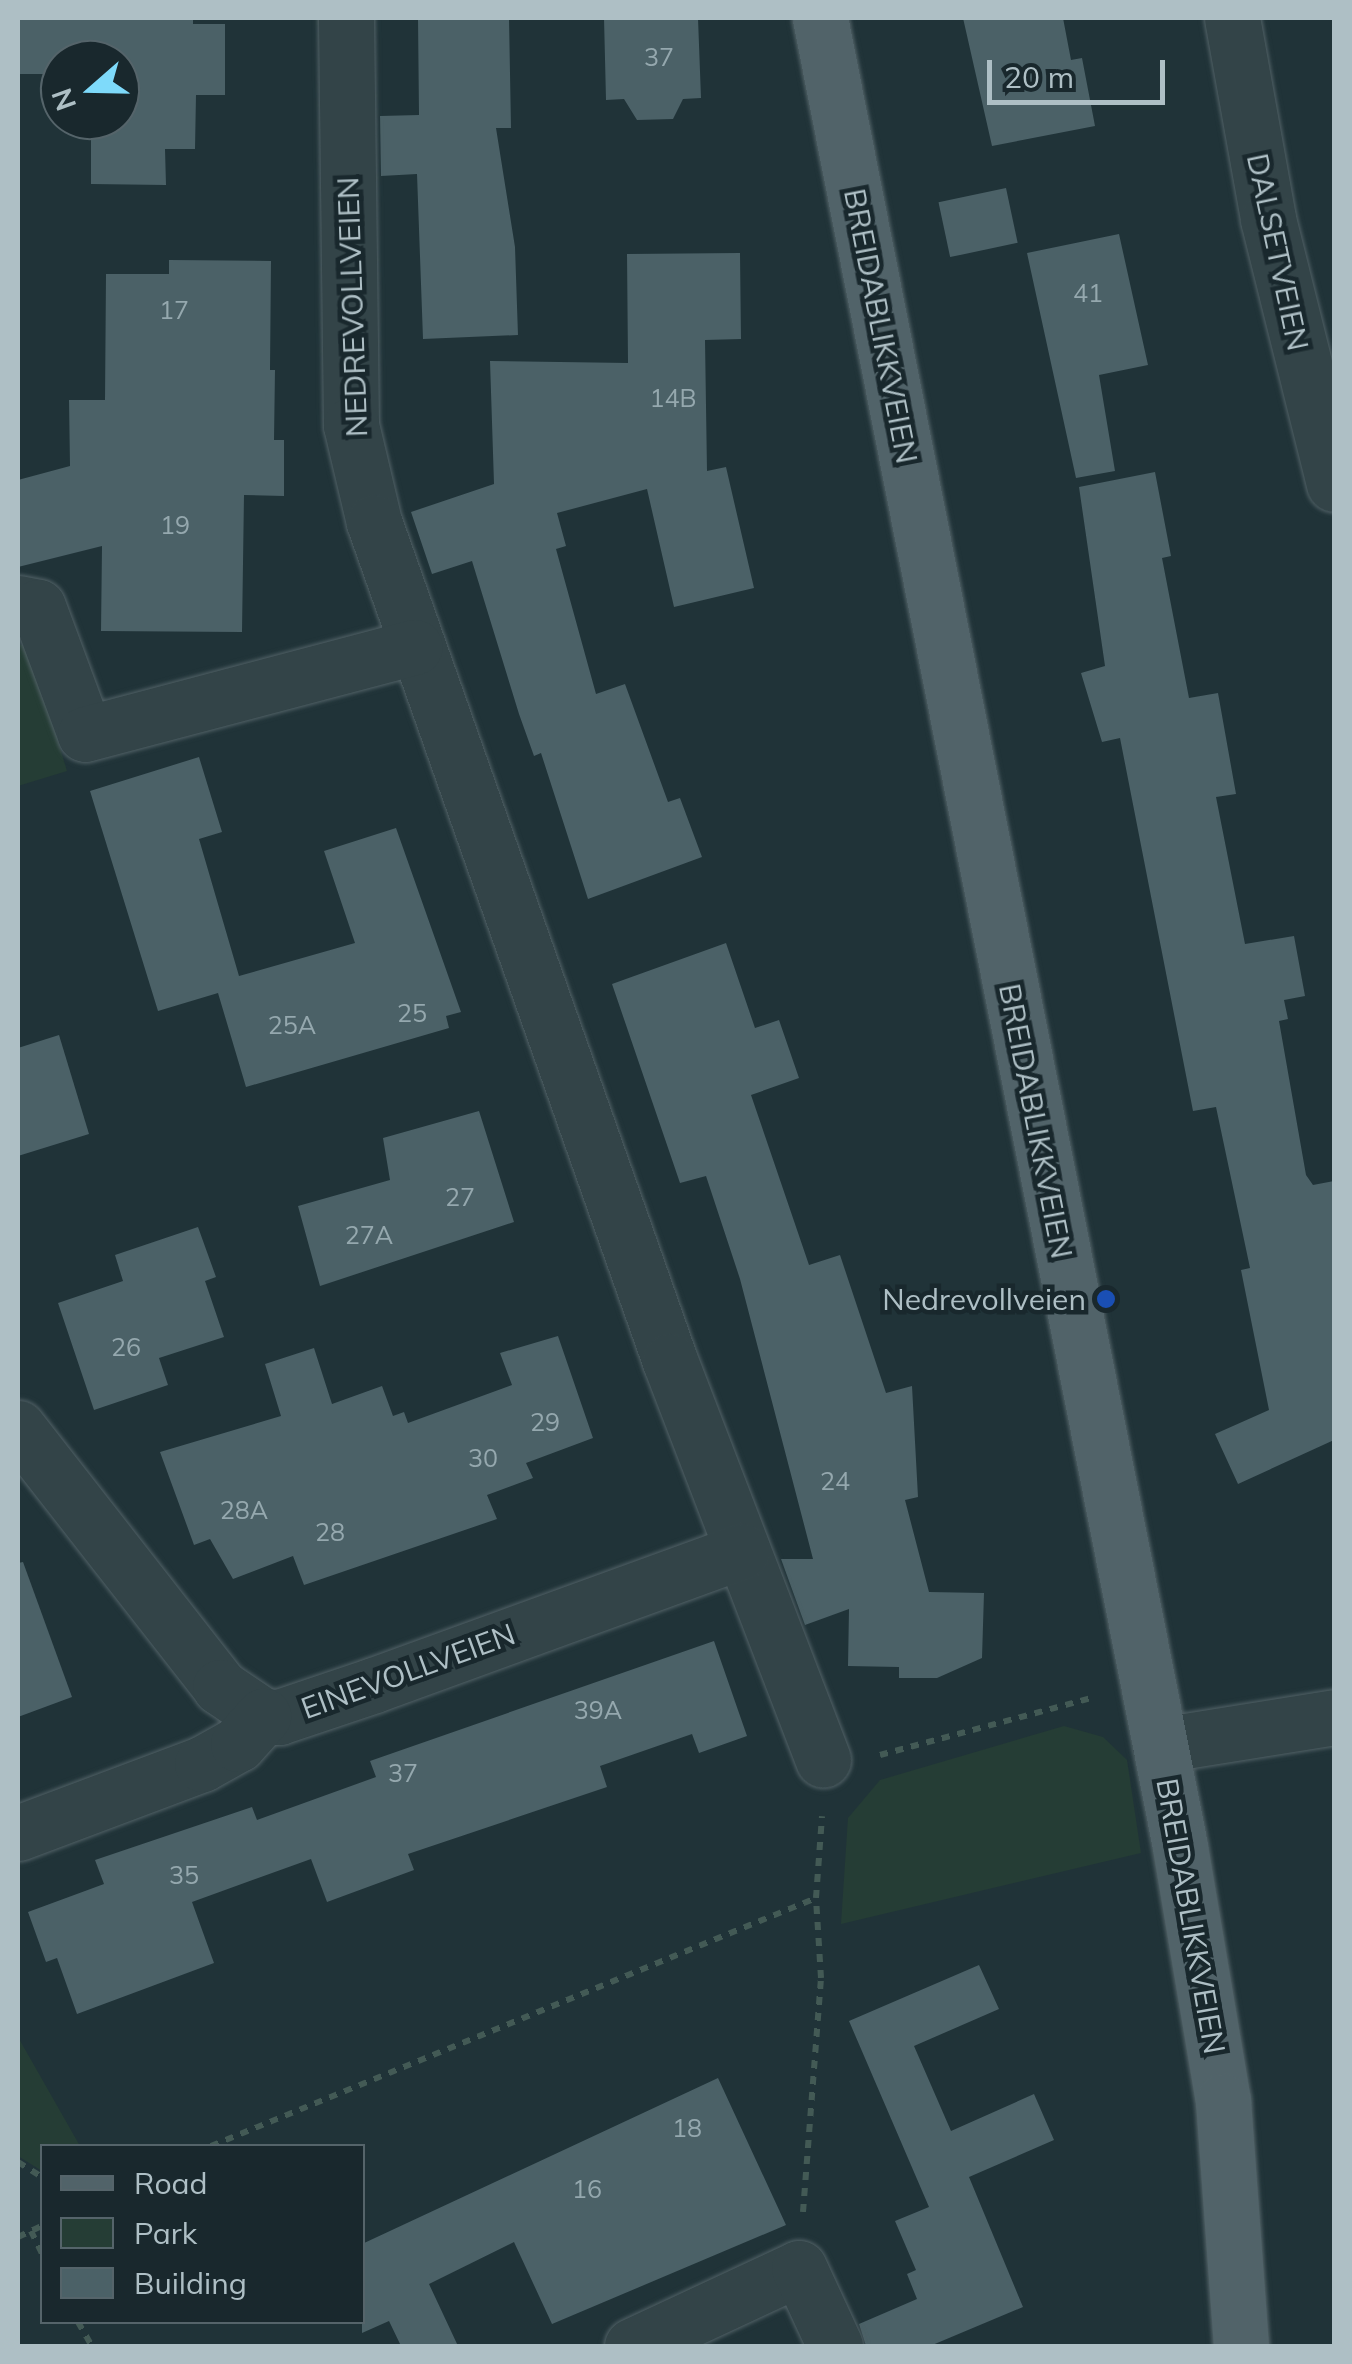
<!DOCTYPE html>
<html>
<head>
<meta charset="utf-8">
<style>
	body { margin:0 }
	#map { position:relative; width:1352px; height:2364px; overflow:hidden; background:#203338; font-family:Mulish,sans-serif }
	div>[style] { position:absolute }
	.green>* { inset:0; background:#253d35 }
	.building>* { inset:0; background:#4b6167; transform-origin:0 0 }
	.path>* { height:6px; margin-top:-3px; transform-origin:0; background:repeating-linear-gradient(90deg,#435a55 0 8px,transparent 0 16px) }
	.roads { filter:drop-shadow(0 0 2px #516166) drop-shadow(0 0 2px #516166) }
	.minor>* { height:55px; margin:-27.5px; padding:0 27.5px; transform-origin:27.5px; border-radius:27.5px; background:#334448 }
	.major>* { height:55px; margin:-27.5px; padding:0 27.5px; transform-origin:27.5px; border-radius:27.5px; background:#516369 }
	.dots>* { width:28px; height:28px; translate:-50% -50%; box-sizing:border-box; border:5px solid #19282d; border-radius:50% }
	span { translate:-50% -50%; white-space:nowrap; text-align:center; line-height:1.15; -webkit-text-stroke:9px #19282d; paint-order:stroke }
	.number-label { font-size:25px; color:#95a8ae }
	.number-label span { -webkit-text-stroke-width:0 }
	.street-label { font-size:30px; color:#aebfc5 }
	.poi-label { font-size:30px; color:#aebfc5 }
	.right { translate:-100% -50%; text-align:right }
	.frame { position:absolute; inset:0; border:20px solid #aebfc5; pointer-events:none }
	.legend { position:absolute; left:40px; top:2144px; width:325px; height:180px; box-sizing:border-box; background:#19282d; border:2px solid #55646a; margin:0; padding:12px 18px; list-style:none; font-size:30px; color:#aebfc5 }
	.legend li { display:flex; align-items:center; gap:20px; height:50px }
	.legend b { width:50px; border:2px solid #55646a }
	.north { position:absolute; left:40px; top:40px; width:100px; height:100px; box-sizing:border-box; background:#19282d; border:2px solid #55646a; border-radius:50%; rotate:250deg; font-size:28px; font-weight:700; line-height:40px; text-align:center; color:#aebfc5 }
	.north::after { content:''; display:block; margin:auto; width:35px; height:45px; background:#7edafa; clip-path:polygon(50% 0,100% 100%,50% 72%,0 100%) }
	.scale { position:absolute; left:987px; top:60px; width:178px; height:45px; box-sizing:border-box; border:5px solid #aebfc5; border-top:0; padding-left:12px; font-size:30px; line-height:35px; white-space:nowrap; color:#aebfc5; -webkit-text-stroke:8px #19282d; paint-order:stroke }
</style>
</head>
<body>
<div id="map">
	<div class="green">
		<div style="clip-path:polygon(28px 643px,67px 771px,18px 786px,18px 646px)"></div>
		<div style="clip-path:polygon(1064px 1726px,1103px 1737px,1127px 1760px,1141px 1853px,841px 1924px,848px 1818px,880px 1780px)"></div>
		<div style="clip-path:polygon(18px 2037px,80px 2146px,42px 2146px,42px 2171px,18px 2156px)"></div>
	</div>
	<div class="building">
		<div style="clip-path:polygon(18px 18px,193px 18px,193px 24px,225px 24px,225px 95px,196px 95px,195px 149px,165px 149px,166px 185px,91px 184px,91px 120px,120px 120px,120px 60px,60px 60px,60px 74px,18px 74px)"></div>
		<div style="clip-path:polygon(418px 18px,509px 18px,511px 128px,496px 128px,515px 247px,518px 335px,423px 339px,417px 174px,381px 176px,380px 116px,419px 115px)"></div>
		<div style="clip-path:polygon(604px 18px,698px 18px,701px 98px,683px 99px,673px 119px,637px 120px,624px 99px,606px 100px)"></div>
		<div style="clip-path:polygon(963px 18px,1063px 18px,1071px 60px,1082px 58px,1095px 126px,992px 146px)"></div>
		<div style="left:1006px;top:188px;width:56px;height:69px;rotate:78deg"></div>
		<div style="clip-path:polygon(1119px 234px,1148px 365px,1099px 375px,1115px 471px,1076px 478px,1027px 253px)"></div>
		<div style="clip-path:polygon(740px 253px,741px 339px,705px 340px,707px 471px,726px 467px,754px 588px,674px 607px,647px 489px,557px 513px,566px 546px,556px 549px,596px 694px,625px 684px,668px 802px,680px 798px,702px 857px,588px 899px,541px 753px,534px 756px,519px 714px,472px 561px,432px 574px,411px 512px,494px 484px,490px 361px,628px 363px,627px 254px)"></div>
		<div style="clip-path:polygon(169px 260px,271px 261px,270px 370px,275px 370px,274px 440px,284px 440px,284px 496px,244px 495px,242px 632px,101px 631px,102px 546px,18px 567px,18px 480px,70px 466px,69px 400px,105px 400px,106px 274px,169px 274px)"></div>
		<div style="clip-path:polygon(1155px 472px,1171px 556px,1162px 558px,1189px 698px,1218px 693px,1236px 794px,1216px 797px,1245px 944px,1294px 936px,1305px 996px,1284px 1000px,1288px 1019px,1279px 1021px,1306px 1175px,1313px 1185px,1334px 1181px,1334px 1440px,1238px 1484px,1215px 1434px,1269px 1410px,1241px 1270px,1250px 1268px,1216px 1107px,1193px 1111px,1120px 738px,1102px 742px,1081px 673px,1105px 666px,1079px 487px)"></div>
		<div style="clip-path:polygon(199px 757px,222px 832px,199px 839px,239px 976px,355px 943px,324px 851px,396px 828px,461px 1012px,446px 1016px,449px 1028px,246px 1087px,218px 993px,158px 1011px,90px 791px)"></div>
		<div style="clip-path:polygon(726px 943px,755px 1028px,779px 1020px,799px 1078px,751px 1095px,809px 1265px,840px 1255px,886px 1393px,912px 1386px,918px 1497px,905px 1500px,929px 1592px,984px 1593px,982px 1658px,937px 1678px,899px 1678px,899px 1667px,848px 1666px,849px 1609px,805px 1625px,781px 1559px,813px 1559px,740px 1279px,706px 1176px,680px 1183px,612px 984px)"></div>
		<div style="clip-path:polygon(59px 1035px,89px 1134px,18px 1156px,18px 1048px)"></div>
		<div style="clip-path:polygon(479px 1111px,514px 1222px,320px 1286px,298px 1206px,390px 1180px,383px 1138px)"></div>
		<div style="clip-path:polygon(198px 1227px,216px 1277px,205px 1281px,224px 1337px,159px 1358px,168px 1385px,94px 1410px,58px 1303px,123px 1281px,115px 1255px)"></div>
		<div style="clip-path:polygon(558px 1336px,593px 1438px,526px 1463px,533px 1478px,487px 1495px,497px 1519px,304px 1585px,293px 1556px,233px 1579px,210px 1539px,194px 1545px,160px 1452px,281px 1416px,265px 1364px,314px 1348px,332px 1404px,382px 1386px,393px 1416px,404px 1412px,408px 1423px,512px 1385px,500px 1353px)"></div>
		<div style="clip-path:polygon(23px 1562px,72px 1697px,18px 1717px,18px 1563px)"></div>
		<div style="clip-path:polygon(714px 1641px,747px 1736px,699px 1753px,692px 1734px,600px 1766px,607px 1787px,408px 1854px,414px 1870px,327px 1902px,311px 1859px,192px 1902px,214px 1963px,77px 2014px,57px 1958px,46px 1962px,28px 1912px,104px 1884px,95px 1860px,252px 1807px,257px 1820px,376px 1777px,370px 1761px)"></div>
		<div style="clip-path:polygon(979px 1965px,999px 2009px,914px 2046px,951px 2131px,1034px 2094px,1054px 2140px,969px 2177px,1023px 2307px,930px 2346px,866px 2346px,859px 2324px,917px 2299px,907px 2274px,916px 2270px,895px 2221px,929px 2207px,849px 2021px)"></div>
		<div style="clip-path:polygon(718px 2078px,786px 2225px,552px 2324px,514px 2242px,429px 2284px,458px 2346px,401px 2346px,389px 2321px,362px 2333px,362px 2244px)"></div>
	</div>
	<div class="path">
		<div style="left:880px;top:1755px;width:223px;rotate:-15.1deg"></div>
		<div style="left:211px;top:2146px;width:654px;rotate:-22.29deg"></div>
		<div style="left:18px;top:2162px;width:28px;rotate:32deg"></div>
		<div style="left:803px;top:2212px;width:235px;rotate:-85.6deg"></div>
		<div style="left:821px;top:1978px;width:80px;rotate:-93.6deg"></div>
		<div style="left:816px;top:1898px;width:82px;rotate:-85.8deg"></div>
		<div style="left:31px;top:2231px;width:25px;rotate:64deg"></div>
		<div style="left:18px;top:2237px;width:26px;rotate:-25deg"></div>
		<div style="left:78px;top:2322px;width:28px;rotate:60deg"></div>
	</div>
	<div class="roads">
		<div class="minor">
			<div style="left:346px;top:18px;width:407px;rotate:89.3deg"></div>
			<div style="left:351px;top:425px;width:100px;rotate:76.7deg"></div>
			<div style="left:374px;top:522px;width:890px;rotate:70.57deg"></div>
			<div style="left:670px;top:1361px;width:427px;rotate:69deg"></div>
			<div style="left:1232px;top:18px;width:204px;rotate:79.8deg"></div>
			<div style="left:1268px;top:219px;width:273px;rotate:76deg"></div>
			<div style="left:18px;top:603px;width:20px;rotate:11deg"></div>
			<div style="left:38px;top:607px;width:135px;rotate:69.7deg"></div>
			<div style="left:85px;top:734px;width:341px;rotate:-14.8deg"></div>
			<div style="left:18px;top:1428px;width:328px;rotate:52deg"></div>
			<div style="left:220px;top:1687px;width:52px;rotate:34deg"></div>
			<div style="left:263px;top:1716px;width:16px;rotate:4deg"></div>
			<div style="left:279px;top:1717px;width:100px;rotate:-18.6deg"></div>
			<div style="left:374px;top:1685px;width:392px;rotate:-20deg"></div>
			<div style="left:1160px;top:1745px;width:176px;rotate:-9.1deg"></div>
			<div style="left:18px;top:1833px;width:197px;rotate:-20.6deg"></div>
			<div style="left:202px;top:1764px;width:41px;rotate:-29.1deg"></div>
			<div style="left:238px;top:1744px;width:38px;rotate:-48deg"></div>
			<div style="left:632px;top:2346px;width:184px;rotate:-25deg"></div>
			<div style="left:799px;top:2268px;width:86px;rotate:65.2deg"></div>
		</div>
		<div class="major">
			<div style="left:820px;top:18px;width:1864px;rotate:78.86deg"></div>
			<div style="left:1180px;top:1847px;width:258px;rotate:80.4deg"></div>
			<div style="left:1223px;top:2101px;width:246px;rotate:85.8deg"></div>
		</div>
	</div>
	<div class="dots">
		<div style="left:1106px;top:1299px;background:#1a4fb4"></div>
	</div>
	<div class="number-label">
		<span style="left:659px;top:57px">37</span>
		<span style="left:1088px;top:293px">41</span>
		<span style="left:174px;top:310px">17</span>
		<span style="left:673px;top:398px">14B</span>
		<span style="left:175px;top:525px">19</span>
		<span style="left:412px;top:1013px">25</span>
		<span style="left:292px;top:1025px">25A</span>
		<span style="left:460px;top:1197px">27</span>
		<span style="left:369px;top:1235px">27A</span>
		<span style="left:126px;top:1347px">26</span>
		<span style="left:545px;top:1422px">29</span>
		<span style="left:483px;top:1458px">30</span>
		<span style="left:835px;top:1481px">24</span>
		<span style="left:244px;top:1510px">28A</span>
		<span style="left:330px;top:1532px">28</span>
		<span style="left:598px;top:1710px">39A</span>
		<span style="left:403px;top:1773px">37</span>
		<span style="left:184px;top:1875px">35</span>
		<span style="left:687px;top:2128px">18</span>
		<span style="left:587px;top:2189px">16</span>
	</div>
	<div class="street-label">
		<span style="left:1278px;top:252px;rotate:78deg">DALSETVEIEN</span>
		<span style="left:352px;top:307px;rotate:-92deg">NEDREVOLLVEIEN</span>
		<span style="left:881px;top:326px;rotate:79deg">BREIDABLIKKVEIEN</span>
		<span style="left:1036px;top:1121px;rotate:79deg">BREIDABLIKKVEIEN</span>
		<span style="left:408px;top:1671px;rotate:-20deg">EINEVOLLVEIEN</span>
		<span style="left:1191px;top:1916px;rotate:80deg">BREIDABLIKKVEIEN</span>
	</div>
	<div class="poi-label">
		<span class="right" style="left:1086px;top:1299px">Nedrevollveien</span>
	</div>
	<div class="frame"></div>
	<ul class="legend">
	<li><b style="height:12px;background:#516369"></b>Road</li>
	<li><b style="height:28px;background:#253d35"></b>Park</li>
	<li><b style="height:28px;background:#4b6167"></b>Building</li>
	</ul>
	<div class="north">N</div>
	<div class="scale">20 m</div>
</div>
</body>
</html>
